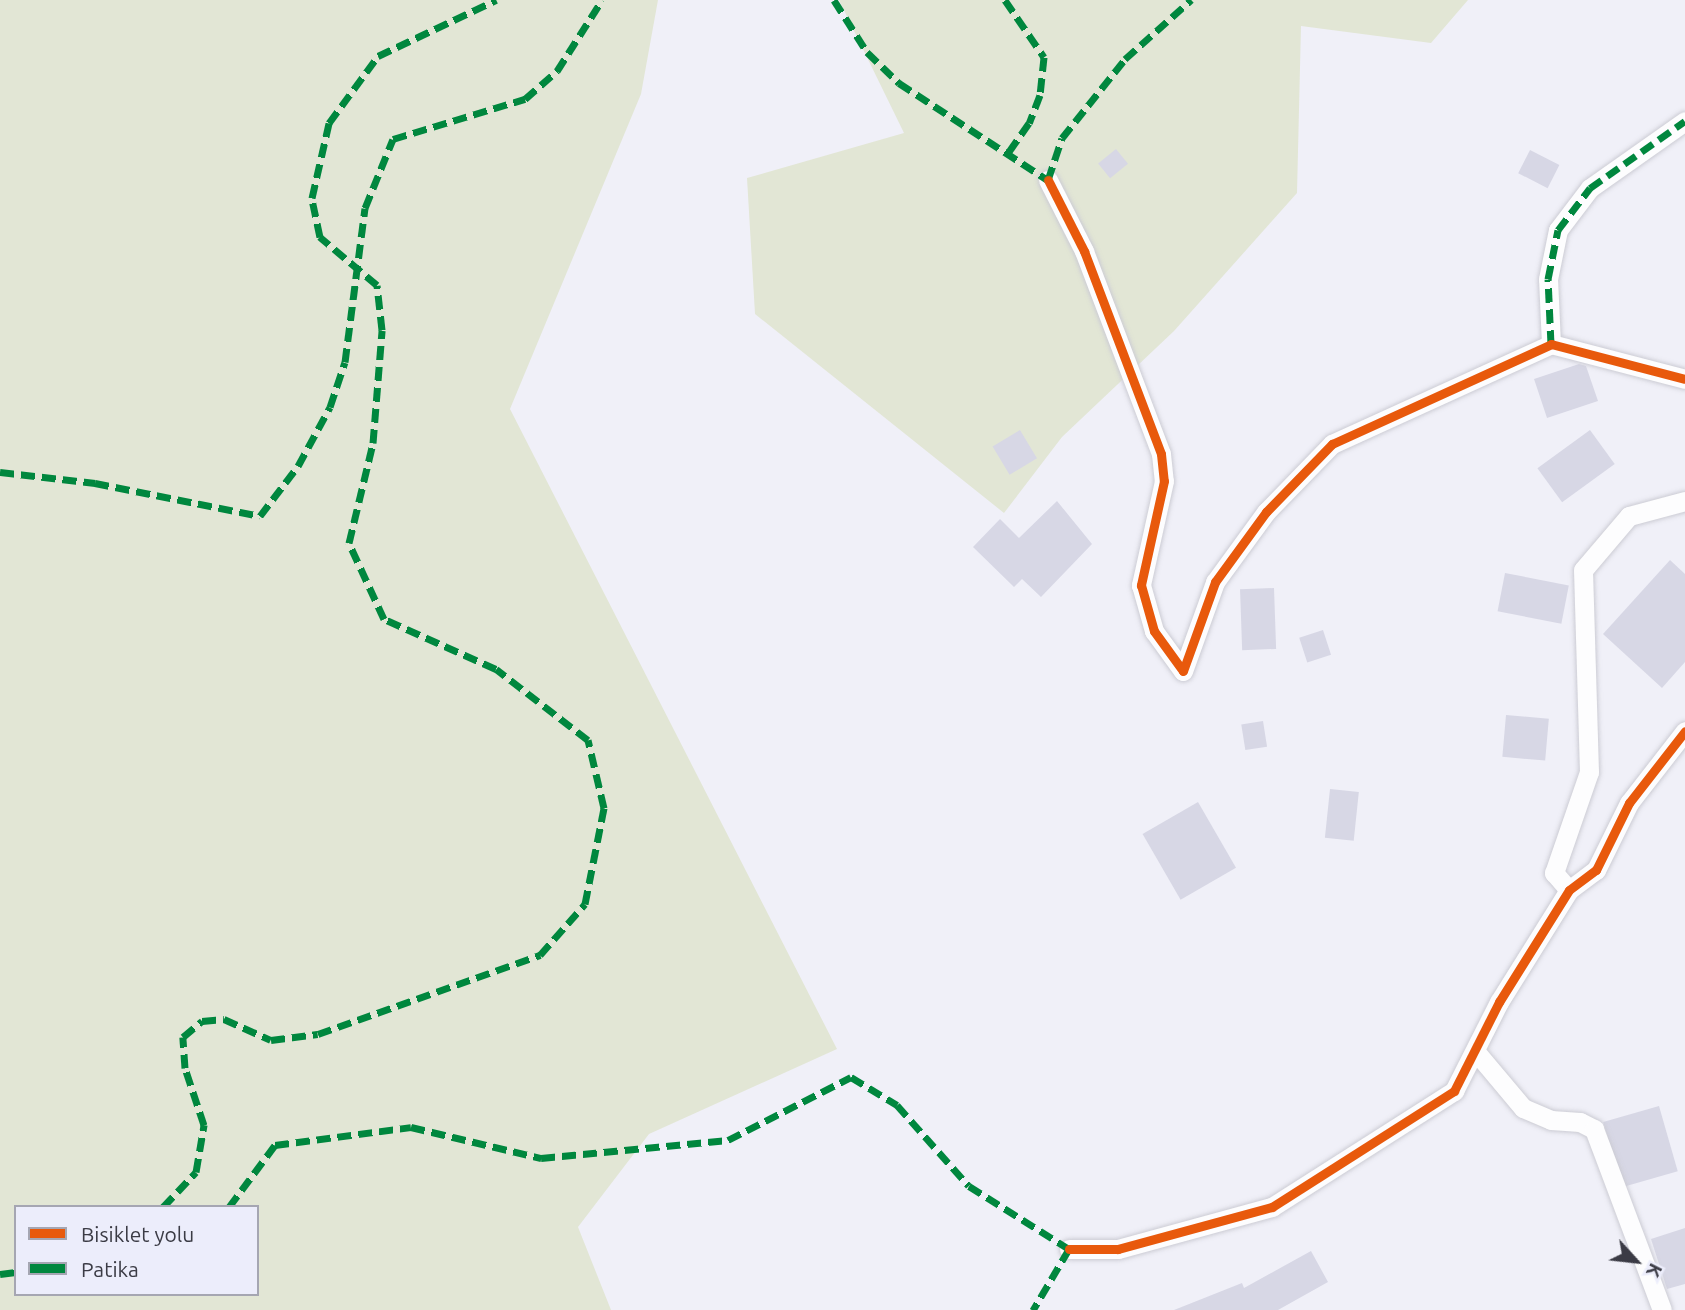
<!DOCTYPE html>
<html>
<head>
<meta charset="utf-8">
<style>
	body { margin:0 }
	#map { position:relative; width:1685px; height:1310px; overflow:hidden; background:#f0f0f8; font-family:Ubuntu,sans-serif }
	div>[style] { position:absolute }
	.green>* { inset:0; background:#e2e6d5 }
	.building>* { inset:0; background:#d7d7e5; transform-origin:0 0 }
	.roads { filter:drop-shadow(0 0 2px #ccccd4) drop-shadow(0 0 2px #ccccd4) }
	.street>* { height:19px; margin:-9.5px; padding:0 9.5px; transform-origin:9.5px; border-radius:9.5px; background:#fdfdfe }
	.quiet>* { height:7px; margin-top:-3.5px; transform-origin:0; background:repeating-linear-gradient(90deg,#00873e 0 14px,transparent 0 21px) }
	.cycleway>* { height:9px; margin:-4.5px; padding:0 4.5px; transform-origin:4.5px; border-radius:4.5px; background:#e8590c }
	span { translate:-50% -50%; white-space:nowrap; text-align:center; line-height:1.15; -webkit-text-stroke:7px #ecedfb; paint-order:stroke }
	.legend { position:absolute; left:14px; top:1205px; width:245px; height:91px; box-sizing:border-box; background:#ecedfb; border:2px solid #a5a6b2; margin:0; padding:9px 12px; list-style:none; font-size:21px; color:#3b3b45 }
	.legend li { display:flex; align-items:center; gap:14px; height:35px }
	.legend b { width:35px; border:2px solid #a5a6b2 }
	.north { position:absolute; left:1601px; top:1226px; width:70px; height:70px; -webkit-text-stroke:5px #ecedfb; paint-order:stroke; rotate:117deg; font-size:19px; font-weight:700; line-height:28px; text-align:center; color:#3b3b45 }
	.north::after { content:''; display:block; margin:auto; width:24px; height:32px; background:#3b3b45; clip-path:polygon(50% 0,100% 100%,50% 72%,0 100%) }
</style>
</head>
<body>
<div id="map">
	<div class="green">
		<div style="clip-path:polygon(evenodd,0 0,658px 0,641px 94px,510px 409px,837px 1049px,649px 1134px,578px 1227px,611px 1310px,0 1310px,0 0,16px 1207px,257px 1207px,257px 1294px,16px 1294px,16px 1207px)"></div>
		<div style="clip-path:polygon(839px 0,1468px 0,1431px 43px,1301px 26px,1297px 193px,1174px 331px,1062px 437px,1004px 513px,755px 314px,747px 178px,904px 133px)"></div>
	</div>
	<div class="building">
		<div style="left:1116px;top:149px;width:19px;height:23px;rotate:51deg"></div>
		<div style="left:1530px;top:150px;width:33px;height:26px;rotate:27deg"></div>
		<div style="clip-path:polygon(1579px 364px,1586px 366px,1598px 401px,1547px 418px,1534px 379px)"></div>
		<div style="left:1020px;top:430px;width:33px;height:32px;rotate:59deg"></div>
		<div style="left:1590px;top:430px;width:42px;height:65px;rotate:54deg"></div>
		<div style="clip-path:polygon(1057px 501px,1092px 544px,1041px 597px,1022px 579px,1014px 587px,973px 547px,1000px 519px,1019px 538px)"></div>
		<div style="clip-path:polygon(1670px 560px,1685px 574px,1685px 662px,1662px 688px,1603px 634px)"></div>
		<div style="left:1505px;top:573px;width:65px;height:39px;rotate:11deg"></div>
		<div style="left:1274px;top:588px;width:61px;height:34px;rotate:88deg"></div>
		<div style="left:1323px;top:630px;width:26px;height:25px;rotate:72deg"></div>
		<div style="left:1506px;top:715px;width:43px;height:42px;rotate:5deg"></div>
		<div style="left:1263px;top:721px;width:26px;height:22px;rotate:81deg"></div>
		<div style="left:1330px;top:789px;width:29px;height:49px;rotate:6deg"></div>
		<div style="left:1198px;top:802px;width:76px;height:64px;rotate:60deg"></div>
		<div style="left:1659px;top:1106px;width:68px;height:58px;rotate:74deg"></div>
		<div style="clip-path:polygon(1685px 1228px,1685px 1284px,1667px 1289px,1651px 1239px)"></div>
		<div style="clip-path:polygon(1311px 1251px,1328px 1282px,1278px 1310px,1174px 1310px,1242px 1283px,1244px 1288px)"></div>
	</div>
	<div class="roads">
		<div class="street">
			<div style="left:1048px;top:180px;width:80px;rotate:63.1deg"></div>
			<div style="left:1084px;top:251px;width:217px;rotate:69.2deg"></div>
			<div style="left:1161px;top:454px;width:27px;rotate:84deg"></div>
			<div style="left:1164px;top:481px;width:107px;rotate:102.5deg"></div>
			<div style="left:1141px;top:585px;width:48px;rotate:74.2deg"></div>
			<div style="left:1154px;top:631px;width:49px;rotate:54.1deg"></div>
			<div style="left:1183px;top:671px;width:95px;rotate:-70.2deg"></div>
			<div style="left:1215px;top:582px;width:87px;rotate:-53.9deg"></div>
			<div style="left:1266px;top:512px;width:95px;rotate:-45.9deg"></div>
			<div style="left:1332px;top:444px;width:241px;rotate:-24.5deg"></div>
			<div style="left:1551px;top:344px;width:138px;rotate:14.6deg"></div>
			<div style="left:1551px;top:344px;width:65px;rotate:-92.6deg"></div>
			<div style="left:1548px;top:279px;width:50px;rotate:-78.5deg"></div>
			<div style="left:1558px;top:230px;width:53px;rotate:-52.7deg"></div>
			<div style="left:1590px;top:188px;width:116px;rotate:-35.2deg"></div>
			<div style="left:1569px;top:890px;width:23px;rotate:-131deg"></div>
			<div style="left:1554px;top:873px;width:107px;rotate:-70.9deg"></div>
			<div style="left:1589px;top:772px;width:202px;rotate:-91.7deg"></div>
			<div style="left:1583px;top:570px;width:71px;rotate:-49.6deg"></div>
			<div style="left:1629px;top:516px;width:58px;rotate:-15deg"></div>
			<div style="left:1476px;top:1052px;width:73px;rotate:50deg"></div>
			<div style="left:1523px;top:1108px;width:30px;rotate:23deg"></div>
			<div style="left:1551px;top:1120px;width:29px;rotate:4deg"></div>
			<div style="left:1580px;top:1122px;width:16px;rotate:27deg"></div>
			<div style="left:1594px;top:1129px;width:193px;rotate:69.4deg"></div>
			<div style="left:1069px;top:1249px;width:49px"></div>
			<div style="left:1118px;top:1249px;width:160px;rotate:-15.3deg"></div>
			<div style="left:1272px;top:1207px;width:216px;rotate:-32.5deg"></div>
			<div style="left:1454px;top:1091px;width:100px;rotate:-63.2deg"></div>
			<div style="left:1499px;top:1002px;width:132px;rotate:-58deg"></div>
			<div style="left:1569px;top:890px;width:34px;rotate:-37deg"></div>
			<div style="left:1596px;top:870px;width:75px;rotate:-63.8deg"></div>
			<div style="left:1629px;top:803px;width:91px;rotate:-52.1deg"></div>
		</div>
	</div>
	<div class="quiet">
		<div style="left:834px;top:0;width:62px;rotate:57.6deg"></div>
		<div style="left:867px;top:52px;width:45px;rotate:44.1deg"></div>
		<div style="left:899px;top:83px;width:178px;rotate:33.1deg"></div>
		<div style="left:1048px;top:180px;width:44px;rotate:-71.6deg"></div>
		<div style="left:1062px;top:138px;width:101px;rotate:-51.4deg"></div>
		<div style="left:1125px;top:59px;width:89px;rotate:-41.8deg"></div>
		<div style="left:1005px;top:0;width:69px;rotate:55.6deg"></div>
		<div style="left:1044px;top:57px;width:38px;rotate:96deg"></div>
		<div style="left:1040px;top:95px;width:30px;rotate:111deg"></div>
		<div style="left:1029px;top:123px;width:39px;rotate:125deg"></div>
		<div style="left:1551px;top:344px;width:65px;rotate:-92.6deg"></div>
		<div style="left:1548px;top:279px;width:50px;rotate:-78.5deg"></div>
		<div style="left:1558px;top:230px;width:53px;rotate:-52.7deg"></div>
		<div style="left:1590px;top:188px;width:116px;rotate:-35.2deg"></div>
		<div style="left:0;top:472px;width:96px;rotate:6.6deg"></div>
		<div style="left:95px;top:483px;width:168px;rotate:11.3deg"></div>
		<div style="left:260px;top:516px;width:63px;rotate:-52.8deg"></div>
		<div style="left:298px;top:466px;width:67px;rotate:-61.5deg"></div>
		<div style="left:330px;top:407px;width:47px;rotate:-71.6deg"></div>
		<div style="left:345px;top:362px;width:155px;rotate:-82.6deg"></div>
		<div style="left:365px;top:208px;width:74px;rotate:-67.9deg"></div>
		<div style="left:393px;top:139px;width:138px;rotate:-16.9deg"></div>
		<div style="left:525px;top:99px;width:43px;rotate:-41.2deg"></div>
		<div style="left:557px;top:71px;width:84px;rotate:-57.6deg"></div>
		<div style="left:163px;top:1207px;width:48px;rotate:-46.7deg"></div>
		<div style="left:196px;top:1172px;width:48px;rotate:-80.3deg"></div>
		<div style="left:204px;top:1125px;width:60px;rotate:-108.4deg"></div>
		<div style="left:185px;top:1068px;width:31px;rotate:-94deg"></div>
		<div style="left:183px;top:1037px;width:25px;rotate:-40deg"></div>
		<div style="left:202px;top:1021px;width:22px;rotate:-5deg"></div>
		<div style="left:224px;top:1019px;width:51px;rotate:24.1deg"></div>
		<div style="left:271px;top:1040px;width:47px;rotate:-7.3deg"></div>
		<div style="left:318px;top:1034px;width:236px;rotate:-19.6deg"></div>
		<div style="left:540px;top:955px;width:68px;rotate:-48.6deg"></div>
		<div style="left:585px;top:904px;width:98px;rotate:-78.8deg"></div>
		<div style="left:604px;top:808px;width:70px;rotate:-103.2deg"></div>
		<div style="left:588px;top:740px;width:116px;rotate:-142.3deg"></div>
		<div style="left:496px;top:669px;width:123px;rotate:-155.9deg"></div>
		<div style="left:384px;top:619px;width:84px;rotate:-114.7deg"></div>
		<div style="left:349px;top:543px;width:103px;rotate:-76.5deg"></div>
		<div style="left:373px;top:443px;width:113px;rotate:-85.4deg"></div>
		<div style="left:382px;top:330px;width:45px;rotate:-96.3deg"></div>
		<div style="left:377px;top:285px;width:75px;rotate:-139.9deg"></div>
		<div style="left:320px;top:237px;width:40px;rotate:-102deg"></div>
		<div style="left:312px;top:198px;width:77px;rotate:-77.2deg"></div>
		<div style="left:329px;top:123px;width:83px;rotate:-53.8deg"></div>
		<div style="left:378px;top:56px;width:131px;rotate:-25.4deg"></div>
		<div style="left:229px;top:1207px;width:77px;rotate:-53.4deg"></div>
		<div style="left:275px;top:1145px;width:137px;rotate:-7.5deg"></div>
		<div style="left:411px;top:1127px;width:134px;rotate:13.4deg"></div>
		<div style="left:541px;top:1158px;width:188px;rotate:-5.5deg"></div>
		<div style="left:728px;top:1140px;width:138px;rotate:-27.1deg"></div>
		<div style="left:851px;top:1077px;width:54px;rotate:31.3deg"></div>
		<div style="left:897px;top:1105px;width:108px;rotate:48.4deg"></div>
		<div style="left:969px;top:1186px;width:118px;rotate:32.2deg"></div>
		<div style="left:1069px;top:1249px;width:71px;rotate:120.5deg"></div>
		<div style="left:0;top:1274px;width:16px;rotate:-7deg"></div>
	</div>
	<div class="cycleway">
		<div style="left:1048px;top:180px;width:80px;rotate:63.1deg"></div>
		<div style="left:1084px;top:251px;width:217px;rotate:69.2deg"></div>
		<div style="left:1161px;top:454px;width:27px;rotate:84deg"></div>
		<div style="left:1164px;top:481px;width:107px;rotate:102.5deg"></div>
		<div style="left:1141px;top:585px;width:48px;rotate:74.2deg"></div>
		<div style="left:1154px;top:631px;width:49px;rotate:54.1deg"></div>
		<div style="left:1183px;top:671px;width:95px;rotate:-70.2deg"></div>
		<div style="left:1215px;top:582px;width:87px;rotate:-53.9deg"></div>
		<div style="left:1266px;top:512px;width:95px;rotate:-45.9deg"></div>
		<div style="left:1332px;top:444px;width:241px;rotate:-24.5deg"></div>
		<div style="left:1551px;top:344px;width:138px;rotate:14.6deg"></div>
		<div style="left:1069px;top:1249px;width:49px"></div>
		<div style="left:1118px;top:1249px;width:160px;rotate:-15.3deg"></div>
		<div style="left:1272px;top:1207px;width:216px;rotate:-32.5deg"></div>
		<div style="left:1454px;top:1091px;width:100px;rotate:-63.2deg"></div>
		<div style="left:1499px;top:1002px;width:132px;rotate:-58deg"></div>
		<div style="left:1569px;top:890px;width:34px;rotate:-37deg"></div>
		<div style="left:1596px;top:870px;width:75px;rotate:-63.8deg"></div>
		<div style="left:1629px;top:803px;width:91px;rotate:-52.1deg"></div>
	</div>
	<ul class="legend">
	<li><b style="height:9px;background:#e8590c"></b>Bisiklet yolu</li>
	<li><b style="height:9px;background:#00873e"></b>Patika</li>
	</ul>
	<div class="north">K</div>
</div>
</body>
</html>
